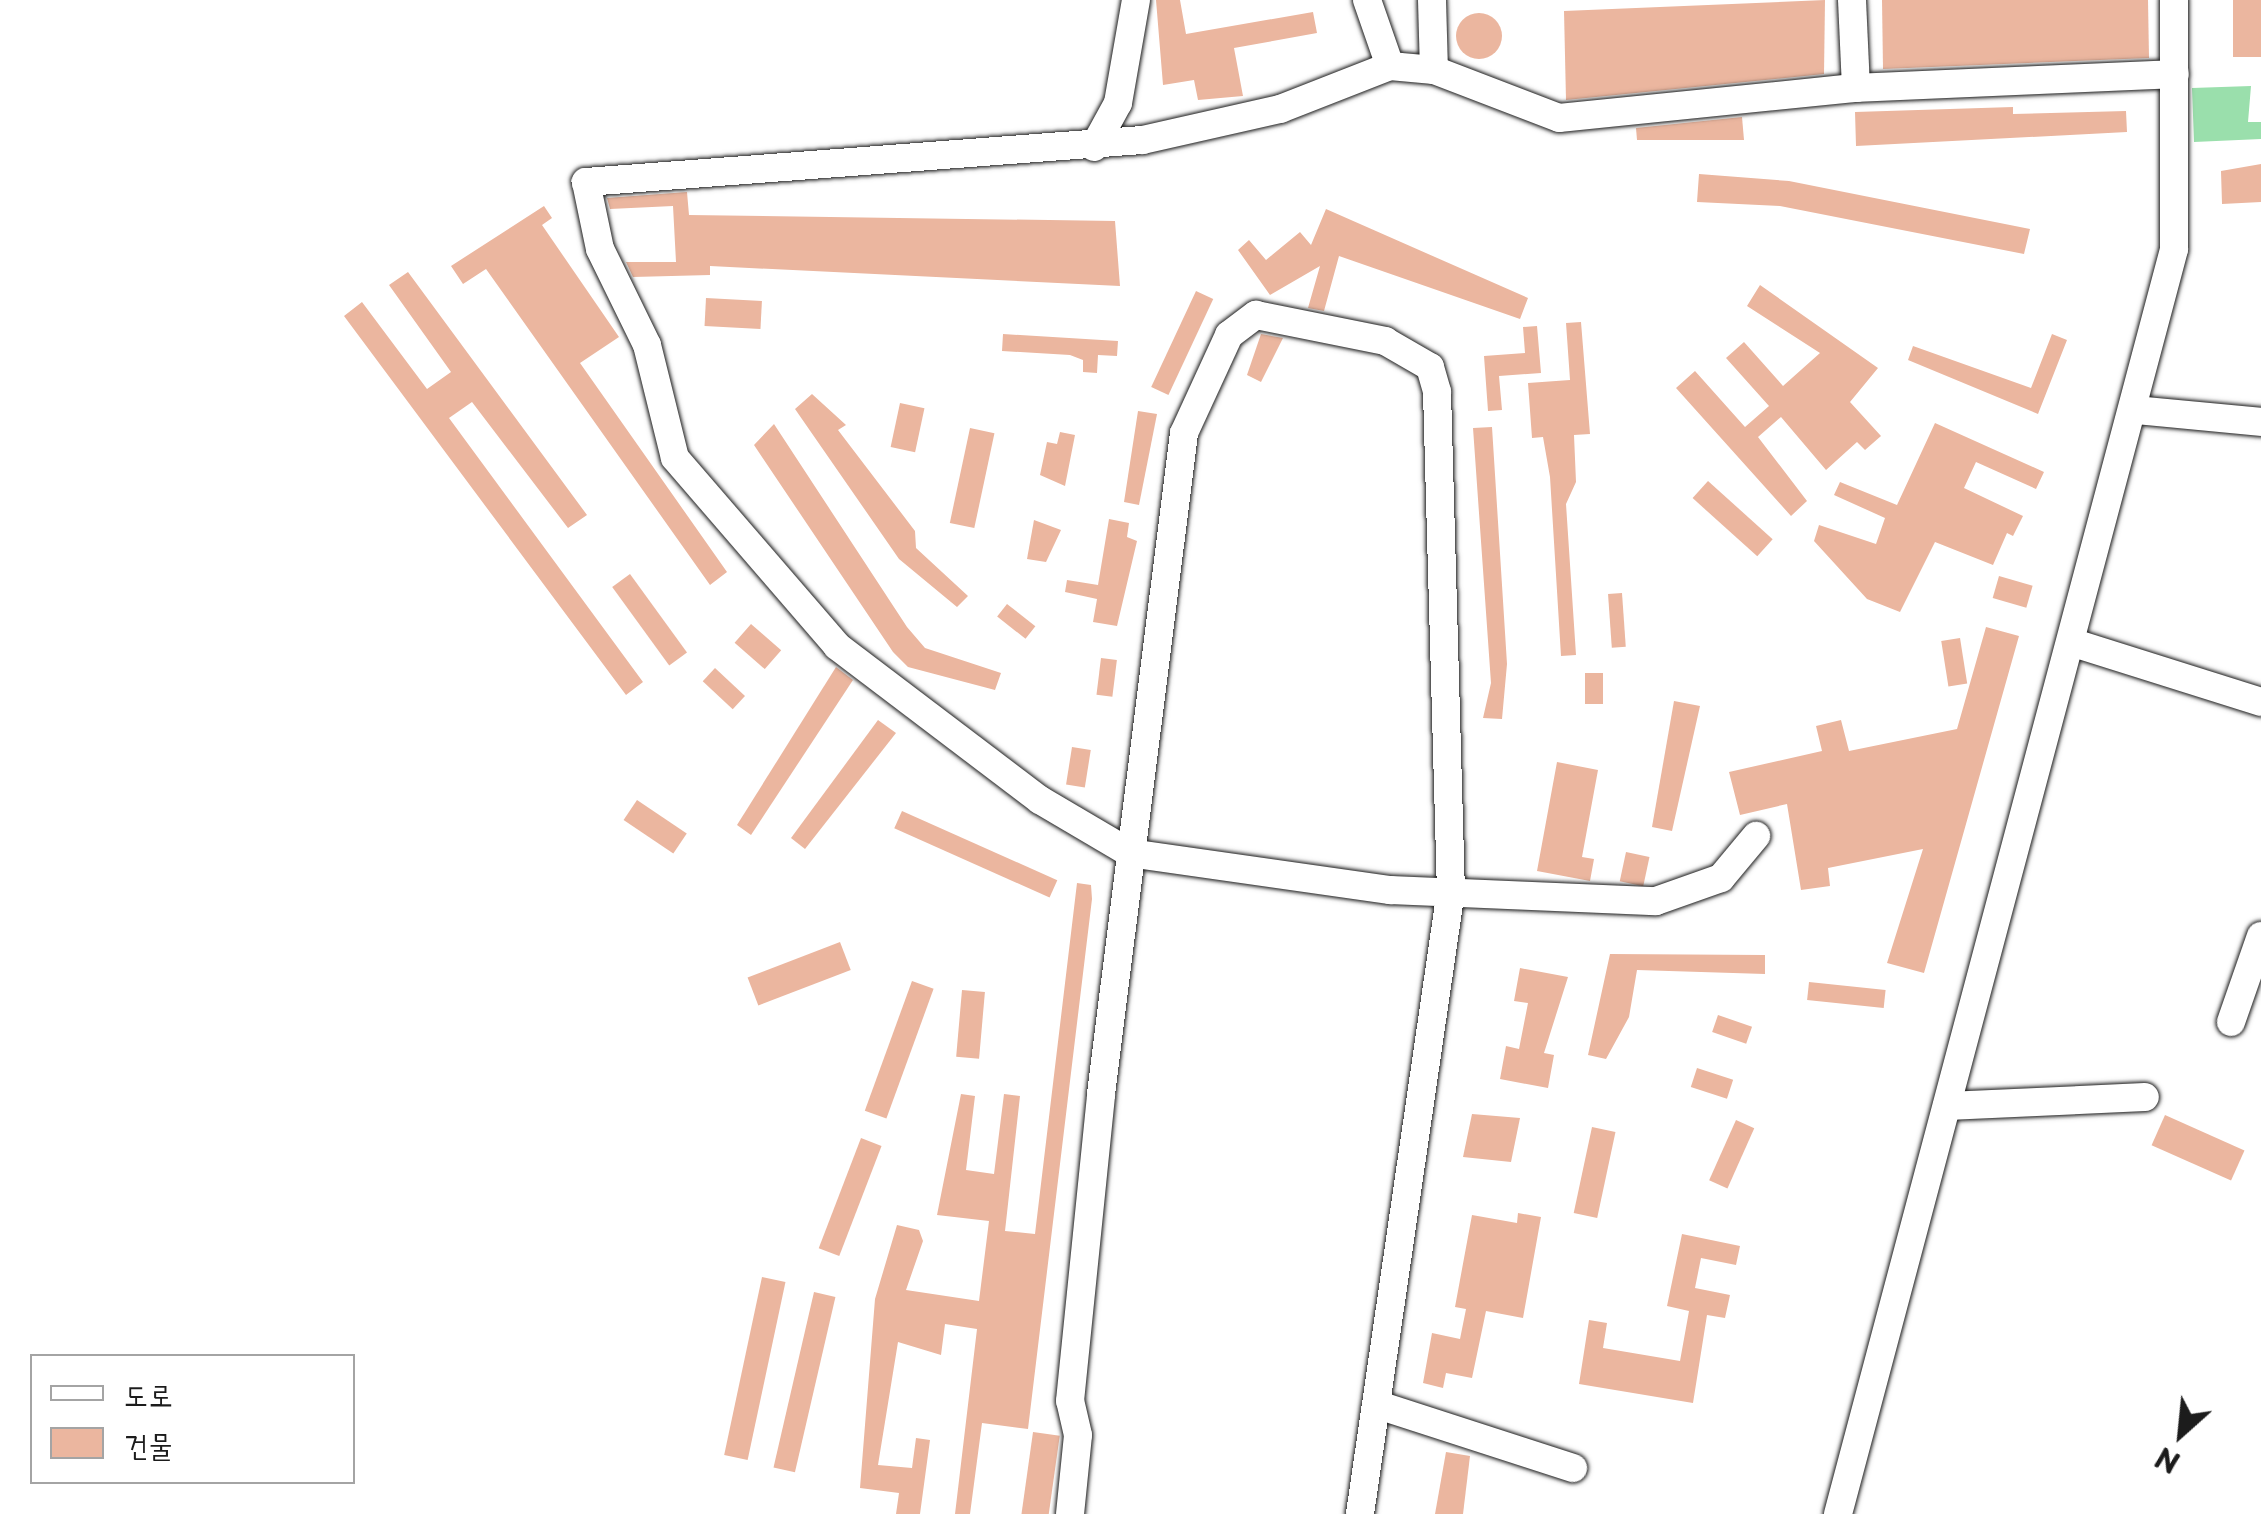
<!DOCTYPE html>
<html>
<head>
<meta charset="utf-8">
<style>
	body { margin:0 }
	#map { position:relative; width:2261px; height:1514px; overflow:hidden; background:#fff; font-family:"Playpen Sans","Poor Story",sans-serif }
	div>[style] { position:absolute }
	.green>* { inset:0; background:#9adfac }
	.building>* { inset:0; background:#ebb69f; transform-origin:0 0 }
	.round { border-radius:50% }
	.roads { filter:drop-shadow(0 0 2px #1c1c1c) drop-shadow(0 0 2px #1c1c1c) }
	.minor>* { height:28px; margin:-14px; padding:0 14px; transform-origin:14px; border-radius:14px; background:#fff }
	span { translate:-50% -50%; white-space:nowrap; text-align:center; line-height:1.15; -webkit-text-stroke:8px #fff; paint-order:stroke }
	.legend { position:absolute; left:30px; top:1354px; width:325px; height:130px; box-sizing:border-box; background:#fff; border:2px solid #a4a4a4; margin:0; padding:12px 18px; list-style:none; font-size:30px; color:#1c1c1c }
	.legend li { display:flex; align-items:center; gap:20px; height:50px }
	.legend b { width:50px; border:2px solid #a4a4a4 }
	.north { position:absolute; left:2131px; top:1384px; width:100px; height:100px; -webkit-text-stroke:8px #fff; paint-order:stroke; rotate:207deg; font-size:28px; font-weight:700; line-height:40px; text-align:center; color:#1c1c1c }
	.north::after { content:''; display:block; margin:auto; width:35px; height:45px; background:#1c1c1c; clip-path:polygon(50% 0,100% 100%,50% 72%,0 100%) }
</style>
</head>
<body>
<div id="map">
	<div class="green">
		<div style="clip-path:polygon(2251px 86px,2248px 122px,2261px 122px,2261px 139px,2194px 142px,2192px 88px)"></div>
	</div>
	<div class="building">
		<div style="clip-path:polygon(1156px 0,1180px 0,1186px 34px,1313px 12px,1317px 33px,1234px 48px,1243px 96px,1198px 100px,1194px 80px,1163px 85px)"></div>
		<div style="clip-path:polygon(1825px 0,1824px 74px,1566px 100px,1564px 11px)"></div>
		<div style="clip-path:polygon(1882px 0,2148px 0,2149px 58px,1883px 69px)"></div>
		<div style="left:2233px;top:0;width:28px;height:57px"></div>
		<div class="round" style="left:1456px;top:13px;width:46px;height:46px"></div>
		<div style="clip-path:polygon(2013px 107px,2013px 114px,2126px 111px,2127px 132px,1856px 146px,1855px 112px)"></div>
		<div style="clip-path:polygon(1742px 117px,1744px 140px,1637px 140px,1636px 128px)"></div>
		<div style="clip-path:polygon(2261px 164px,2261px 202px,2222px 204px,2221px 171px)"></div>
		<div style="clip-path:polygon(1699px 174px,1789px 181px,2030px 229px,2024px 254px,1780px 206px,1697px 202px)"></div>
		<div style="clip-path:polygon(687px 192px,689px 215px,1115px 221px,1120px 286px,710px 266px,710px 275px,633px 277px,626px 262px,676px 262px,673px 206px,610px 209px,607px 198px)"></div>
		<div style="clip-path:polygon(544px 206px,552px 218px,542px 225px,619px 337px,580px 363px,727px 572px,710px 585px,486px 269px,463px 284px,451px 266px)"></div>
		<div style="clip-path:polygon(1326px 209px,1528px 298px,1520px 319px,1339px 256px,1324px 311px,1308px 308px,1320px 266px,1270px 295px,1238px 250px,1249px 240px,1266px 260px,1300px 232px,1311px 245px)"></div>
		<div style="clip-path:polygon(408px 272px,587px 515px,568px 528px,472px 402px,449px 418px,643px 682px,626px 695px,344px 316px,362px 302px,427px 389px,451px 372px,389px 285px)"></div>
		<div style="clip-path:polygon(1760px 285px,1878px 368px,1850px 402px,1881px 436px,1865px 450px,1857px 442px,1826px 470px,1781px 417px,1758px 437px,1807px 501px,1791px 516px,1676px 388px,1695px 371px,1745px 427px,1769px 406px,1726px 358px,1744px 342px,1783px 386px,1820px 353px,1747px 306px)"></div>
		<div style="left:1196px;top:291px;width:19px;height:106px;rotate:25deg"></div>
		<div style="left:706px;top:298px;width:56px;height:28px;rotate:3deg"></div>
		<div style="clip-path:polygon(1581px 322px,1590px 434px,1574px 435px,1576px 482px,1566px 504px,1576px 655px,1561px 656px,1550px 477px,1543px 437px,1532px 438px,1528px 383px,1570px 380px,1566px 323px)"></div>
		<div style="clip-path:polygon(1537px 326px,1541px 373px,1499px 376px,1502px 410px,1488px 411px,1484px 356px,1525px 353px,1523px 327px)"></div>
		<div style="clip-path:polygon(1003px 334px,1118px 341px,1117px 356px,1098px 355px,1097px 373px,1083px 372px,1083px 360px,1070px 355px,1002px 351px)"></div>
		<div style="clip-path:polygon(1261px 334px,1283px 338px,1261px 382px,1247px 375px)"></div>
		<div style="clip-path:polygon(2052px 334px,2067px 340px,2038px 414px,1908px 360px,1913px 346px,2031px 388px)"></div>
		<div style="clip-path:polygon(812px 394px,846px 425px,838px 430px,915px 531px,916px 548px,968px 596px,957px 607px,899px 559px,795px 409px)"></div>
		<div style="left:900px;top:403px;width:25px;height:45px;rotate:12deg"></div>
		<div style="clip-path:polygon(1138px 411px,1157px 414px,1139px 505px,1124px 502px)"></div>
		<div style="clip-path:polygon(1935px 423px,2044px 472px,2036px 489px,1976px 462px,1964px 488px,2023px 516px,2013px 536px,2007px 533px,1993px 565px,1935px 542px,1900px 612px,1867px 599px,1814px 541px,1819px 525px,1876px 544px,1885px 518px,1834px 495px,1840px 482px,1897px 505px)"></div>
		<div style="clip-path:polygon(774px 424px,907px 627px,925px 648px,1001px 673px,995px 690px,908px 667px,893px 652px,754px 445px)"></div>
		<div style="clip-path:polygon(1492px 427px,1507px 664px,1502px 719px,1483px 718px,1491px 683px,1473px 428px)"></div>
		<div style="left:970px;top:428px;width:25px;height:97px;rotate:12deg"></div>
		<div style="clip-path:polygon(1060px 432px,1075px 435px,1065px 486px,1040px 475px,1047px 442px,1057px 444px)"></div>
		<div style="left:1708px;top:481px;width:87px;height:23px;rotate:42deg"></div>
		<div style="clip-path:polygon(1109px 519px,1129px 523px,1127px 537px,1137px 541px,1117px 626px,1093px 622px,1097px 599px,1065px 592px,1067px 580px,1098px 585px)"></div>
		<div style="clip-path:polygon(1034px 520px,1061px 530px,1046px 562px,1027px 559px)"></div>
		<div style="left:630px;top:574px;width:97px;height:22px;rotate:54deg"></div>
		<div style="left:1999px;top:576px;width:35px;height:23px;rotate:16deg"></div>
		<div style="left:1622px;top:593px;width:54px;height:14px;rotate:86deg"></div>
		<div style="left:1007px;top:604px;width:36px;height:16px;rotate:38deg"></div>
		<div style="left:751px;top:624px;width:40px;height:25px;rotate:41deg"></div>
		<div style="clip-path:polygon(1986px 627px,2019px 636px,1924px 973px,1887px 963px,1923px 849px,1828px 868px,1830px 886px,1801px 890px,1787px 804px,1740px 815px,1729px 772px,1822px 751px,1816px 726px,1841px 720px,1849px 751px,1957px 729px)"></div>
		<div style="left:1960px;top:638px;width:46px;height:19px;rotate:81deg"></div>
		<div style="left:1101px;top:658px;width:16px;height:37px;rotate:7deg"></div>
		<div style="clip-path:polygon(836px 667px,853px 680px,751px 835px,737px 825px)"></div>
		<div style="left:715px;top:668px;width:41px;height:18px;rotate:43deg"></div>
		<div style="left:1585px;top:673px;width:18px;height:31px"></div>
		<div style="clip-path:polygon(1674px 701px,1700px 706px,1672px 831px,1652px 827px)"></div>
		<div style="clip-path:polygon(878px 720px,896px 733px,805px 849px,791px 838px)"></div>
		<div style="left:1072px;top:747px;width:19px;height:38px;rotate:9deg"></div>
		<div style="clip-path:polygon(1557px 762px,1598px 770px,1582px 857px,1594px 859px,1590px 881px,1537px 871px)"></div>
		<div style="left:637px;top:800px;width:60px;height:24px;rotate:34deg"></div>
		<div style="left:902px;top:811px;width:170px;height:19px;rotate:24deg"></div>
		<div style="left:1626px;top:852px;width:24px;height:30px;rotate:12deg"></div>
		<div style="clip-path:polygon(1077px 883px,1091px 885px,1092px 899px,1028px 1429px,982px 1423px,970px 1514px,955px 1514px,977px 1329px,945px 1324px,941px 1355px,898px 1342px,878px 1465px,912px 1468px,916px 1438px,930px 1440px,920px 1514px,896px 1514px,899px 1493px,860px 1488px,875px 1299px,897px 1225px,919px 1230px,923px 1241px,906px 1290px,979px 1301px,989px 1221px,937px 1215px,961px 1094px,975px 1096px,966px 1170px,994px 1174px,1004px 1094px,1020px 1096px,1005px 1231px,1035px 1234px)"></div>
		<div style="left:840px;top:942px;width:30px;height:99px;rotate:69deg"></div>
		<div style="clip-path:polygon(1610px 954px,1765px 955px,1765px 974px,1637px 970px,1629px 1017px,1606px 1059px,1588px 1055px)"></div>
		<div style="clip-path:polygon(1520px 968px,1568px 977px,1544px 1053px,1554px 1055px,1548px 1088px,1500px 1079px,1506px 1046px,1519px 1049px,1528px 1003px,1514px 1001px)"></div>
		<div style="left:912px;top:981px;width:23px;height:138px;rotate:20deg"></div>
		<div style="left:1809px;top:982px;width:77px;height:18px;rotate:6deg"></div>
		<div style="left:962px;top:990px;width:23px;height:67px;rotate:5deg"></div>
		<div style="left:1718px;top:1015px;width:36px;height:18px;rotate:19deg"></div>
		<div style="left:1697px;top:1068px;width:38px;height:20px;rotate:18deg"></div>
		<div style="clip-path:polygon(1472px 1114px,1520px 1118px,1511px 1162px,1463px 1157px)"></div>
		<div style="left:2165px;top:1115px;width:87px;height:33px;rotate:24deg"></div>
		<div style="left:1736px;top:1120px;width:20px;height:66px;rotate:24deg"></div>
		<div style="left:1592px;top:1127px;width:24px;height:88px;rotate:12deg"></div>
		<div style="left:861px;top:1138px;width:22px;height:118px;rotate:21deg"></div>
		<div style="clip-path:polygon(1518px 1213px,1541px 1217px,1523px 1318px,1486px 1311px,1472px 1378px,1446px 1373px,1443px 1388px,1423px 1383px,1432px 1333px,1460px 1339px,1466px 1309px,1455px 1307px,1472px 1215px,1517px 1223px)"></div>
		<div style="clip-path:polygon(1682px 1234px,1740px 1246px,1736px 1265px,1701px 1258px,1695px 1288px,1730px 1295px,1725px 1318px,1707px 1315px,1693px 1403px,1579px 1384px,1589px 1320px,1607px 1323px,1603px 1348px,1680px 1361px,1689px 1311px,1667px 1306px)"></div>
		<div style="left:762px;top:1277px;width:24px;height:182px;rotate:12deg"></div>
		<div style="left:814px;top:1292px;width:22px;height:180px;rotate:13deg"></div>
		<div style="left:1033px;top:1432px;width:27px;height:83px;rotate:8deg"></div>
		<div style="clip-path:polygon(1446px 1452px,1470px 1456px,1463px 1514px,1435px 1514px)"></div>
	</div>
	<div class="roads">
		<div class="minor">
			<div style="left:1367px;top:0;width:70px;rotate:70.8deg"></div>
			<div style="left:1390px;top:66px;width:44px;rotate:5.2deg"></div>
			<div style="left:1434px;top:70px;width:134px;rotate:21deg"></div>
			<div style="left:1559px;top:118px;width:299px;rotate:-5.8deg"></div>
			<div style="left:1856px;top:88px;width:319px;rotate:-2.5deg"></div>
			<div style="left:1432px;top:0;width:70px;rotate:88.4deg"></div>
			<div style="left:1852px;top:0;width:88px;rotate:87.4deg"></div>
			<div style="left:1390px;top:66px;width:118px;rotate:158.6deg"></div>
			<div style="left:1280px;top:109px;width:141px;rotate:167.3deg"></div>
			<div style="left:1142px;top:140px;width:558px;rotate:175.68deg"></div>
			<div style="left:586px;top:182px;width:68px;rotate:78.2deg"></div>
			<div style="left:600px;top:249px;width:107px;rotate:63.9deg"></div>
			<div style="left:647px;top:345px;width:116px;rotate:76.1deg"></div>
			<div style="left:675px;top:458px;width:248px;rotate:49.2deg"></div>
			<div style="left:837px;top:646px;width:255px;rotate:37.2deg"></div>
			<div style="left:1040px;top:800px;width:104px;rotate:30.5deg"></div>
			<div style="left:1130px;top:853px;width:263px;rotate:8.1deg"></div>
			<div style="left:1390px;top:890px;width:266px;rotate:2.4deg"></div>
			<div style="left:1656px;top:901px;width:69px;rotate:-19.5deg"></div>
			<div style="left:1721px;top:878px;width:55px;rotate:-50.2deg"></div>
			<div style="left:1094px;top:147px;width:50px;rotate:-61.4deg"></div>
			<div style="left:1118px;top:103px;width:105px;rotate:-80.1deg"></div>
			<div style="left:2135px;top:410px;width:127px;rotate:5.4deg"></div>
			<div style="left:2074px;top:643px;width:196px;rotate:17.5deg"></div>
			<div style="left:2231px;top:1022px;width:91px;rotate:-70.8deg"></div>
			<div style="left:1947px;top:1106px;width:198px;rotate:-2.6deg"></div>
			<div style="left:1378px;top:1405px;width:205px;rotate:17.9deg"></div>
			<div style="left:1070px;top:1514px;width:79px;rotate:-84.2deg"></div>
			<div style="left:1078px;top:1435px;width:35px;rotate:-103deg"></div>
			<div style="left:1070px;top:1401px;width:309px;rotate:-84.2deg"></div>
			<div style="left:1101px;top:1094px;width:666px;rotate:-82.84deg"></div>
			<div style="left:1184px;top:433px;width:108px;rotate:-65.3deg"></div>
			<div style="left:1229px;top:335px;width:34px;rotate:-37deg"></div>
			<div style="left:1256px;top:315px;width:132px;rotate:11.4deg"></div>
			<div style="left:1385px;top:341px;width:52px;rotate:30deg"></div>
			<div style="left:1430px;top:367px;width:26px;rotate:74deg"></div>
			<div style="left:1437px;top:392px;width:498px;rotate:88.4deg"></div>
			<div style="left:1451px;top:890px;width:631px;rotate:98.3deg"></div>
			<div style="left:1838px;top:1514px;width:1309px;rotate:-75.12deg"></div>
			<div style="left:2174px;top:249px;width:249px;rotate:-90deg"></div>
		</div>
	</div>
	<ul class="legend">
	<li><b style="height:12px;background:#fff"></b>도로</li>
	<li><b style="height:28px;background:#ebb69f"></b>건물</li>
	</ul>
	<div class="north">N</div>
</div>
</body>
</html>
